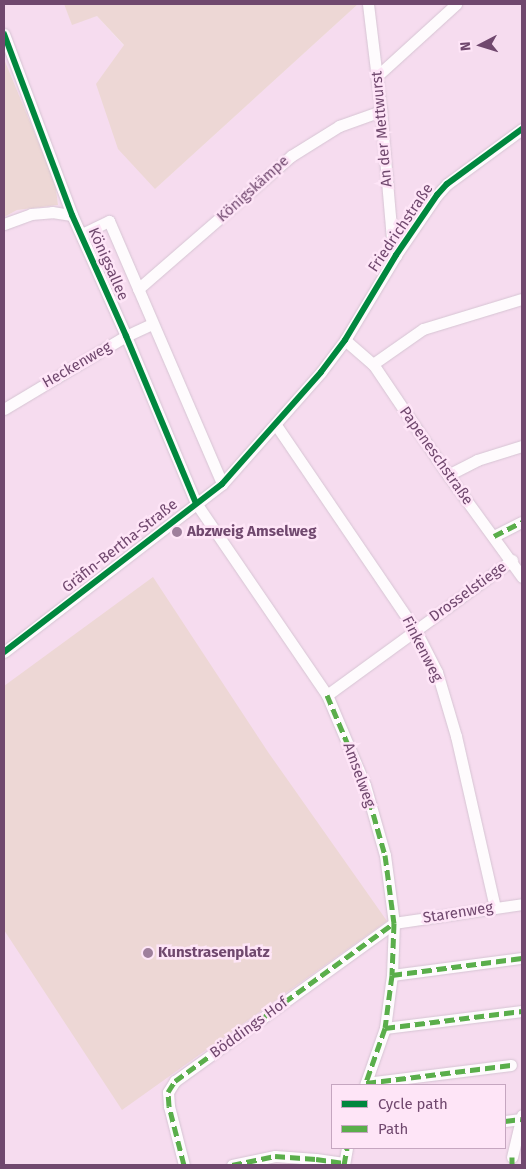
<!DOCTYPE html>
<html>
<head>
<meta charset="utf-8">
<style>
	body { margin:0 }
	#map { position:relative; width:526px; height:1169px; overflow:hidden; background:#f5e6f0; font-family:"Fira Sans",sans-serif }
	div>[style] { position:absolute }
	.residential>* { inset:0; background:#f6dcef }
	.green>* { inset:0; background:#edd7d5 }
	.roads { filter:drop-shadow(0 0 1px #d6c4d3) drop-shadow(0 0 1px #d6c4d3) }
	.minor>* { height:11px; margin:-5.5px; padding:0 5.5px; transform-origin:5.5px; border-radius:5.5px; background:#fefbfd }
	.quiet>* { height:5px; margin-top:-2.5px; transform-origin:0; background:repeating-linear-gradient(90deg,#5aae4b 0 10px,transparent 0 15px) }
	.cycleway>* { height:6px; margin:-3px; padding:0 3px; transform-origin:3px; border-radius:3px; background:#00873e }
	.dots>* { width:14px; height:14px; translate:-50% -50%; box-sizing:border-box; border:2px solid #fee5f7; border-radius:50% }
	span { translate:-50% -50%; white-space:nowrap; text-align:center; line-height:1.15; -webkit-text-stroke:5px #fee5f7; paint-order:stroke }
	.street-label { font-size:15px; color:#70486e }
	.poi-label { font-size:15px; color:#70486e; font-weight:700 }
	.left { translate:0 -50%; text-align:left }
	.frame { position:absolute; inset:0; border:5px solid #70486e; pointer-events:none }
	.legend { position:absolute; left:331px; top:1084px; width:175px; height:65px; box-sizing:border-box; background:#fee5f7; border:1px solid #c5a6c0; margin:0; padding:6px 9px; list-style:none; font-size:15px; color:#70486e }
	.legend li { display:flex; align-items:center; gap:10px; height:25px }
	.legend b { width:25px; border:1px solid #c5a6c0 }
	.north { position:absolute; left:456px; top:20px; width:50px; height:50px; -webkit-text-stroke:4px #fee5f7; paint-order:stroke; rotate:265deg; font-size:14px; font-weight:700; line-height:20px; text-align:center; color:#70486e }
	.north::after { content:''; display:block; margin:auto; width:18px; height:22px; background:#70486e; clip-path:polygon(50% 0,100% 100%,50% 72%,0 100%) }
</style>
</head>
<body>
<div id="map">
	<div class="residential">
		<div style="clip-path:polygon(evenodd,4px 4px,64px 4px,72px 24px,97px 16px,124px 46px,155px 189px,358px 4px,522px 4px,522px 1165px,4px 1165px,4px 217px,17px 210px,58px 205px,55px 182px,4px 59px,4px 4px,332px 1085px,505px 1085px,505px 1148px,332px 1148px,332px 1085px)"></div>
	</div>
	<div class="green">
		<div style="clip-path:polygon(64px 4px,358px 4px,155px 189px,118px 149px,96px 84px,124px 45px,97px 16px,72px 25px)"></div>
		<div style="clip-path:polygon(4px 59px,55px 182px,58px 205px,17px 210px,4px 217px)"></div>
		<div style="clip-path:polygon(153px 577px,268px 752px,387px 921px,122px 1110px,4px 930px,4px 686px)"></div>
	</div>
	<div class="roads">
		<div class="minor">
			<div style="left:368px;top:4px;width:108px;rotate:83.1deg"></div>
			<div style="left:381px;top:111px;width:129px;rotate:85.1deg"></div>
			<div style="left:392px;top:240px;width:16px;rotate:75deg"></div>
			<div style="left:4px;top:34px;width:193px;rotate:69.4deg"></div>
			<div style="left:72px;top:215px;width:133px;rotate:65.9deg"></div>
			<div style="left:126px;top:336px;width:181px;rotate:67.3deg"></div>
			<div style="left:196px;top:503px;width:232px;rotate:55.7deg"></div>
			<div style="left:327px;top:695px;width:98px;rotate:67.1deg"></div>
			<div style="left:365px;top:785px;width:73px;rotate:74.1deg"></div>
			<div style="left:385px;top:855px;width:69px;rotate:82.5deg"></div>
			<div style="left:394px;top:923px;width:52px;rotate:92.2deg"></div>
			<div style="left:392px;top:975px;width:53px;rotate:97.5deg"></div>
			<div style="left:385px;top:1028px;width:60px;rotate:109.3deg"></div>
			<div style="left:377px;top:76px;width:107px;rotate:-42.3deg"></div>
			<div style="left:4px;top:224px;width:29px;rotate:-20deg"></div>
			<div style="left:31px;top:214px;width:21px;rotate:-5deg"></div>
			<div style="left:52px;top:212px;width:20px;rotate:9deg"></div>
			<div style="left:82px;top:234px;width:30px;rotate:-26deg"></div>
			<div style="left:109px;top:221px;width:286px;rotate:66.7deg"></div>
			<div style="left:138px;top:289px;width:203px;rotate:-41deg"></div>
			<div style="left:291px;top:156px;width:57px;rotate:-32deg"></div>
			<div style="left:339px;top:126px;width:45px;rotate:-19.7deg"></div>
			<div style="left:345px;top:340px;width:37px;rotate:41deg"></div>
			<div style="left:373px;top:364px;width:134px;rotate:56deg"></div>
			<div style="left:448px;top:475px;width:126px;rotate:54deg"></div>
			<div style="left:373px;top:364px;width:61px;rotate:-35deg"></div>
			<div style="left:423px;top:329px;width:103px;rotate:-16.9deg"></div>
			<div style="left:4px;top:409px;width:142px;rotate:-30.9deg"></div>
			<div style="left:126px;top:336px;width:29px;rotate:-25deg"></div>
			<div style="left:276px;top:425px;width:249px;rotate:55.8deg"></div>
			<div style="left:416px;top:631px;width:46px;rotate:62.9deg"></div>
			<div style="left:437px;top:672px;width:67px;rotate:73.5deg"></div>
			<div style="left:456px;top:736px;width:175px;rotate:77.2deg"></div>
			<div style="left:448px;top:475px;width:33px;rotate:-27deg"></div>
			<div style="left:477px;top:460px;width:47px;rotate:-17.3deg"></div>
			<div style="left:494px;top:536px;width:31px;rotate:-27deg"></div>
			<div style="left:4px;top:652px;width:275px;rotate:-37.6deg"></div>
			<div style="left:222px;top:484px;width:149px;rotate:-48.5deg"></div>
			<div style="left:321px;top:372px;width:40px;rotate:-53deg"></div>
			<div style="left:345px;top:340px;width:99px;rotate:-59deg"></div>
			<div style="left:396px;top:255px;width:73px;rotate:-55.7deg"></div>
			<div style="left:437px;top:195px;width:15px;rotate:-48deg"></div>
			<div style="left:447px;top:184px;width:93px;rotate:-36.3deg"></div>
			<div style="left:327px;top:695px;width:229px;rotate:-36.1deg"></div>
			<div style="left:392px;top:975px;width:131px;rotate:-7.5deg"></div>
			<div style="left:385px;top:1028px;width:138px;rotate:-7.1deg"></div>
			<div style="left:366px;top:1083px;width:146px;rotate:-7.1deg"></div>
			<div style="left:505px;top:1121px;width:16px;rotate:-7deg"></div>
			<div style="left:512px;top:1157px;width:43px;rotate:-76.6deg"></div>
			<div style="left:184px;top:1165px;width:61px;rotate:-104.3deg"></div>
			<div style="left:169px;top:1106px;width:14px;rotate:-94deg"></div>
			<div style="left:168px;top:1092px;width:13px;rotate:-58deg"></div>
			<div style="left:175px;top:1081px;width:270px;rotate:-35.8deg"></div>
			<div style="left:394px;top:923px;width:129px;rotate:-8.4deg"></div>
			<div style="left:232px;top:1165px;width:44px;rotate:-11.8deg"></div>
			<div style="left:275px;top:1156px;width:41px;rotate:4.2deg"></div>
			<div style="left:316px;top:1159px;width:28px;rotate:8deg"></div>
			<div style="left:344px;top:1165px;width:17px;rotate:-80deg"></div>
		</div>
	</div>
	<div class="quiet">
		<div style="left:494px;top:536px;width:31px;rotate:-27deg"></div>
		<div style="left:327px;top:695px;width:98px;rotate:67.1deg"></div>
		<div style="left:365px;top:785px;width:73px;rotate:74.1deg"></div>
		<div style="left:385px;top:855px;width:69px;rotate:82.5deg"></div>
		<div style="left:394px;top:923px;width:52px;rotate:92.2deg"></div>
		<div style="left:392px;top:975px;width:53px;rotate:97.5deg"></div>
		<div style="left:385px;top:1028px;width:60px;rotate:109.3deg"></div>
		<div style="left:392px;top:975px;width:131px;rotate:-7.5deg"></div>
		<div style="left:385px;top:1028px;width:138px;rotate:-7.1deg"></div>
		<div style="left:366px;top:1083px;width:146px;rotate:-7.1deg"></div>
		<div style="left:505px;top:1121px;width:16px;rotate:-7deg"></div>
		<div style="left:184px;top:1165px;width:61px;rotate:-104.3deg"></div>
		<div style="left:169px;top:1106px;width:14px;rotate:-94deg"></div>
		<div style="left:168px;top:1092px;width:13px;rotate:-58deg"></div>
		<div style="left:175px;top:1081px;width:270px;rotate:-35.8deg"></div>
		<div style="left:232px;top:1165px;width:44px;rotate:-11.8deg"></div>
		<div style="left:275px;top:1156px;width:41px;rotate:4.2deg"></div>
		<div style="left:316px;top:1159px;width:28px;rotate:8deg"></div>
		<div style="left:344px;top:1165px;width:17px;rotate:-80deg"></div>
		<div style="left:512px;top:1165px;width:8px;rotate:-90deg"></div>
	</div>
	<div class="cycleway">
		<div style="left:4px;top:34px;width:193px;rotate:69.4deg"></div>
		<div style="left:72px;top:215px;width:133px;rotate:65.9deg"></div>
		<div style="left:126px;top:336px;width:181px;rotate:67.3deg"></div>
		<div style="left:4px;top:652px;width:275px;rotate:-37.6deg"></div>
		<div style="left:222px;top:484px;width:149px;rotate:-48.5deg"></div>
		<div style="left:321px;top:372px;width:40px;rotate:-53deg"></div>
		<div style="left:345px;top:340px;width:99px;rotate:-59deg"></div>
		<div style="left:396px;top:255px;width:73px;rotate:-55.7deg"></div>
		<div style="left:437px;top:195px;width:15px;rotate:-48deg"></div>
		<div style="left:447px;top:184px;width:93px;rotate:-36.3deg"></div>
	</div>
	<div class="dots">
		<div style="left:177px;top:532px;background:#9f7f9c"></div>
		<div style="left:148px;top:953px;background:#9f7f9c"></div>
	</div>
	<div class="street-label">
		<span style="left:382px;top:129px;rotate:-95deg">An der Mettwurst</span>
		<span style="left:253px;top:189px;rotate:-42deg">Königskämpe</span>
		<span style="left:401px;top:228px;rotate:-56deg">Friedrichstraße</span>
		<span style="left:108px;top:264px;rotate:66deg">Königsallee</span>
		<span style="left:77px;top:365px;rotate:-30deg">Heckenweg</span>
		<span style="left:436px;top:456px;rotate:55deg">Papeneschstraße</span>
		<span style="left:120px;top:546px;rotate:-38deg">Gräfin-Bertha-Straße</span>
		<span style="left:468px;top:592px;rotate:-36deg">Drosselstiege</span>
		<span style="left:422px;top:649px;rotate:63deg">Finkenweg</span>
		<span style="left:359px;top:775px;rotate:70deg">Amselweg</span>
		<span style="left:458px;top:913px;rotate:-9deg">Starenweg</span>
		<span style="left:249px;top:1028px;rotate:-36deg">Böddings Hof</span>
	</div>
	<div class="poi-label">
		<span class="left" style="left:187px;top:532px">Abzweig Amselweg</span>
		<span class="left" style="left:158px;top:953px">Kunstrasenplatz</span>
	</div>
	<div class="frame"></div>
	<ul class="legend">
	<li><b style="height:6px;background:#00873e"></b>Cycle path</li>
	<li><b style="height:6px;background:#5aae4b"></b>Path</li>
	</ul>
	<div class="north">N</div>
</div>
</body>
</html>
